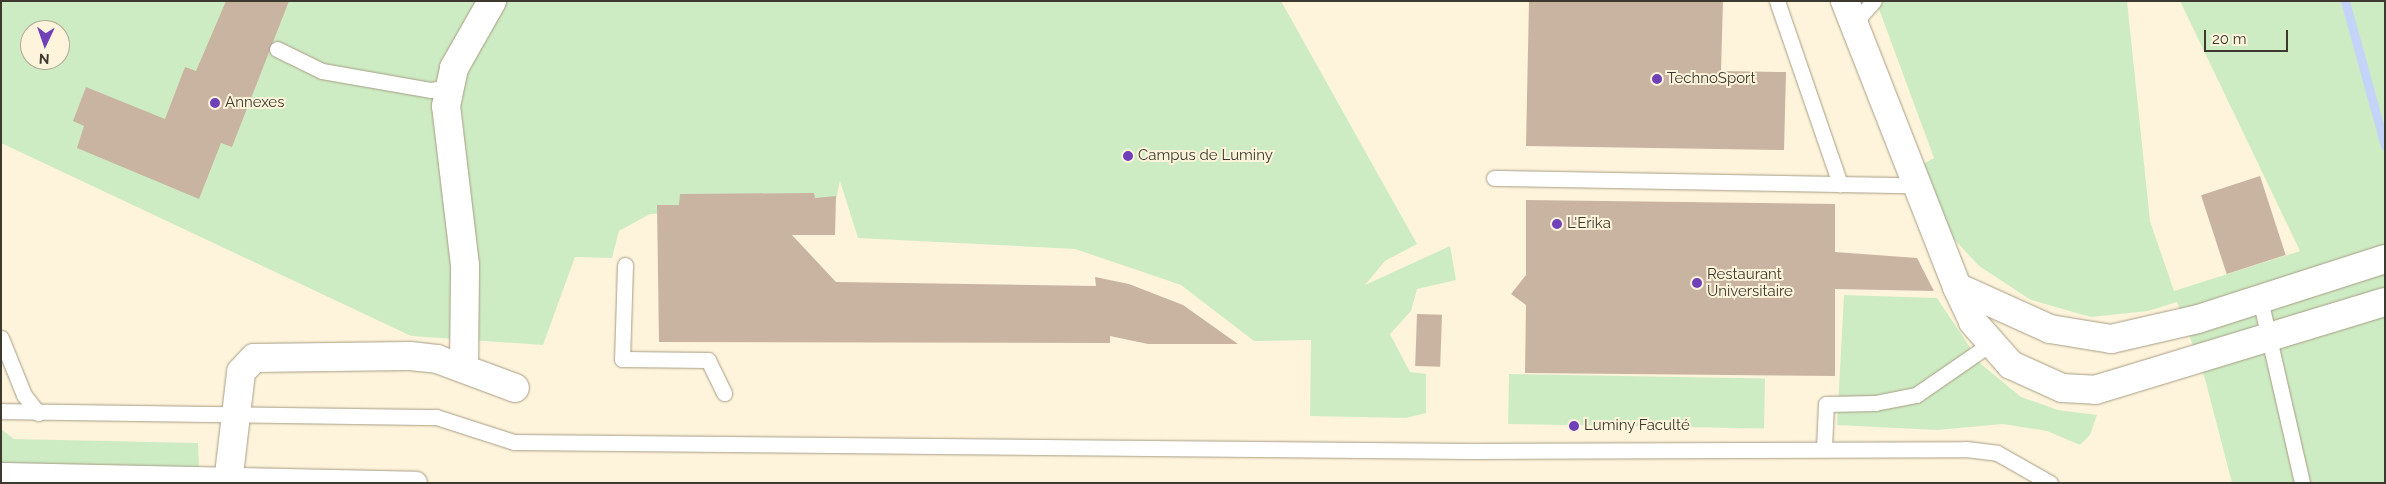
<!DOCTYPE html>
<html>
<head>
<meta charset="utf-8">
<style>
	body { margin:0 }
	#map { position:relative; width:2386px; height:484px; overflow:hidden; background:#fef4db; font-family:Raleway,sans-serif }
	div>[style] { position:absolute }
	.green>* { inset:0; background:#ceecc3; transform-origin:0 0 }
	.stream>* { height:9px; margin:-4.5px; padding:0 4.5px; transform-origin:4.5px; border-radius:4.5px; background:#c3d4f8 }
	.building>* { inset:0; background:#c9b4a1; transform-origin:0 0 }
	.roads { filter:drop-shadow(0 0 1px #a69d85) drop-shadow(0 0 1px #a69d85) }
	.service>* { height:15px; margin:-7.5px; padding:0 7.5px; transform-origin:7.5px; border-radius:7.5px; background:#fff }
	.pedestrian>* { height:22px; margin:-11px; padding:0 11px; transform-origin:11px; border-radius:11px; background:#fff }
	.minor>* { height:28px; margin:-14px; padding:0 14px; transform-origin:14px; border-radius:14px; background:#fff }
	.dots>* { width:14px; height:14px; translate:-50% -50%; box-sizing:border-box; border:2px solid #fef4db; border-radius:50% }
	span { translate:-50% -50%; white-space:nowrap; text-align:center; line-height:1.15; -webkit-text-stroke:4px #fef4db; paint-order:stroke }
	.poi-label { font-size:15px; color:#3d392f }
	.left { translate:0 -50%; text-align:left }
	.frame { position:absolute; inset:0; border:2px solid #3d392f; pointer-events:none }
	.north { position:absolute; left:20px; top:20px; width:50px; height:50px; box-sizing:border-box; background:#fef4db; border:1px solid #b1a996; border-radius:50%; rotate:183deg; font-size:14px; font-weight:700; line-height:20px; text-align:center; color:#3d392f }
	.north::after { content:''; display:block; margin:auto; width:18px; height:22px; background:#7040b8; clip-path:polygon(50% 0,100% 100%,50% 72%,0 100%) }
	.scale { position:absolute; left:2204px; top:30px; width:84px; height:22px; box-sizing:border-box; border:2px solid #3d392f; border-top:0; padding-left:6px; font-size:15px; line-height:18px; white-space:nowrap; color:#3d392f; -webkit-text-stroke:4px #fef4db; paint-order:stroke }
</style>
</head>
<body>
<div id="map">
	<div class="green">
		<div style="clip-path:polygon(evenodd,1px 1px,1281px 1px,1417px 244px,1385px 261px,1365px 285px,1450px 246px,1456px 280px,1417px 289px,1411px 311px,1390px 334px,1410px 372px,1426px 374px,1426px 413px,1406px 418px,1310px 416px,1311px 340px,1254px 341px,1181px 285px,1075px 249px,858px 238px,840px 181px,834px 209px,650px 214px,619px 231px,612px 258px,575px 257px,543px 345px,411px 336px,1px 143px,1px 1px,30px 30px,60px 30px,60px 60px,30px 60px,30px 30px)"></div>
		<div style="clip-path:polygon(1876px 1px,2127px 1px,2150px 221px,2174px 291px,2300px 251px,2180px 1px,2385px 1px,2385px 483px,2232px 483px,2205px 379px,2177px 302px,2148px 311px,2091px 317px,2031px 300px,1979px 266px,1953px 238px,1923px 164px,1934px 158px)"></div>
		<div style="clip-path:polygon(1844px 295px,1937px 298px,1981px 364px,2021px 397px,2058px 410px,2097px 415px,2090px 435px,2080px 445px,2047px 431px,2003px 424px,1937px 430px,1837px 425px)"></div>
		<div style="left:1509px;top:374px;width:256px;height:50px;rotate:1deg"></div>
		<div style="clip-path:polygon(1px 429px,14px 439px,198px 443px,199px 467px,1px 464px)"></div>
	</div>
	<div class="stream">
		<div style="left:2345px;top:1px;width:150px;rotate:74.6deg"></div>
	</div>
	<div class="building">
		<div style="clip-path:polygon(226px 1px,289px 1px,232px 147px,221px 143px,199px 199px,77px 148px,84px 126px,73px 121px,86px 87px,165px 119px,185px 67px,196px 71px)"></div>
		<div style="clip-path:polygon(1529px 1px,1723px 1px,1721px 71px,1786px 72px,1784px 150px,1526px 146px)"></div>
		<div style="left:2260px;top:176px;width:83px;height:62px;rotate:72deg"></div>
		<div style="clip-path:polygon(814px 193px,815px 198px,836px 196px,835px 235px,792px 235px,836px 282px,1096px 286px,1095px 277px,1129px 284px,1183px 305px,1238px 344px,1148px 344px,1110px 336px,1110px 343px,659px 342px,657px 205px,679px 205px,680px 194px)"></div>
		<div style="clip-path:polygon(1526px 200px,1835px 204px,1835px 252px,1917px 258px,1934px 291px,1835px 289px,1835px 376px,1525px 373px,1526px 305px,1511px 294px,1526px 275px)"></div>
		<div style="left:1417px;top:314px;width:25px;height:52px;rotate:2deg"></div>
	</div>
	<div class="roads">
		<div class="service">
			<div style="left:1777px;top:1px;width:194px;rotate:71deg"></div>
			<div style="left:1853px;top:24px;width:31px;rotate:-48deg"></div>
			<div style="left:277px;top:49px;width:50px;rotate:26.1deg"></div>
			<div style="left:322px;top:71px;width:111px;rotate:9.9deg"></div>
			<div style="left:431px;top:90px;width:19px;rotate:-9deg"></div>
			<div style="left:1494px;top:178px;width:421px;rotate:1deg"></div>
			<div style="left:625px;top:265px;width:94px;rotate:91.8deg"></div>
			<div style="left:622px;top:359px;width:86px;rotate:0.7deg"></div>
			<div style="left:708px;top:360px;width:37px;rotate:64deg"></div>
			<div style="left:2260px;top:299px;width:189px;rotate:77.1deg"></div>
			<div style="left:1px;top:338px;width:61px;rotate:68deg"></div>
			<div style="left:24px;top:395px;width:23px;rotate:52deg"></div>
			<div style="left:1px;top:411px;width:435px;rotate:0.8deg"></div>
			<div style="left:436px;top:417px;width:82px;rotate:17.8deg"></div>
			<div style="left:514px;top:442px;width:957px;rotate:0.54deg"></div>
			<div style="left:1471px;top:451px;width:495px;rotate:-0.2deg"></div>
			<div style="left:1966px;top:449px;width:31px;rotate:7deg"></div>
			<div style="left:1997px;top:453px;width:61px;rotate:29.5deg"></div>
			<div style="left:1824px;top:448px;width:44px;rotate:-87.4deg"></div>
			<div style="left:1826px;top:404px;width:49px;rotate:-1.2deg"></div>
			<div style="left:1875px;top:403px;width:42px;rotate:-11deg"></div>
			<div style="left:1916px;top:395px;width:90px;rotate:-34.6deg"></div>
		</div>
		<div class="pedestrian">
			<div style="left:1px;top:474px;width:415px;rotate:1.2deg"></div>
		</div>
		<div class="minor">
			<div style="left:1845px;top:1px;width:307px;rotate:68.6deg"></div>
			<div style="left:1957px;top:287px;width:38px;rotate:65deg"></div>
			<div style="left:1973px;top:322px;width:57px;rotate:48.5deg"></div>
			<div style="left:2011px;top:365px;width:56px;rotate:24.3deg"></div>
			<div style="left:2062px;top:388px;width:33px;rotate:3deg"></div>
			<div style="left:2095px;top:390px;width:303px;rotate:-16.9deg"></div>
			<div style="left:1957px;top:287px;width:102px;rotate:24.3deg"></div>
			<div style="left:2050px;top:329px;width:62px;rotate:9.3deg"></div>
			<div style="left:2111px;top:339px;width:89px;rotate:-12.9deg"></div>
			<div style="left:2198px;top:319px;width:196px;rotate:-17.8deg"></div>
			<div style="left:464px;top:368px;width:103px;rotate:-89.4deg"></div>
			<div style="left:465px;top:265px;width:160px;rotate:-96.8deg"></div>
			<div style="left:446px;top:106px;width:39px;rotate:-78deg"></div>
			<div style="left:454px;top:68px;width:77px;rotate:-60.4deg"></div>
			<div style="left:228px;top:483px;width:112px;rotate:-83.3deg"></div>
			<div style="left:241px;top:372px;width:19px;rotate:-47deg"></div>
			<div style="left:254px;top:358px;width:156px;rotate:-0.7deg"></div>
			<div style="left:410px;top:356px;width:27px;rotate:6deg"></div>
			<div style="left:437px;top:359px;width:83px;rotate:20.4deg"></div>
		</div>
	</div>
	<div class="dots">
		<div style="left:1657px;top:79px;background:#7040b8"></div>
		<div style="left:215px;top:103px;background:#7040b8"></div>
		<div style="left:1128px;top:156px;background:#7040b8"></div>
		<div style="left:1557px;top:224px;background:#7040b8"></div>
		<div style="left:1697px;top:283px;background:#7040b8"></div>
		<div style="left:1574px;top:426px;background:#7040b8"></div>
	</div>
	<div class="poi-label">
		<span class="left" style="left:1667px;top:79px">TechnoSport</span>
		<span class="left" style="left:225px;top:103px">Annexes</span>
		<span class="left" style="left:1138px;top:156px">Campus de Luminy</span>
		<span class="left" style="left:1567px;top:224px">L'Erika</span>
		<span class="left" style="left:1707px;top:283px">Restaurant<br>Universitaire</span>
		<span class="left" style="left:1584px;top:426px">Luminy Faculté</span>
	</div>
	<div class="frame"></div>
	<div class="north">N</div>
	<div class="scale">20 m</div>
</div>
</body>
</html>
